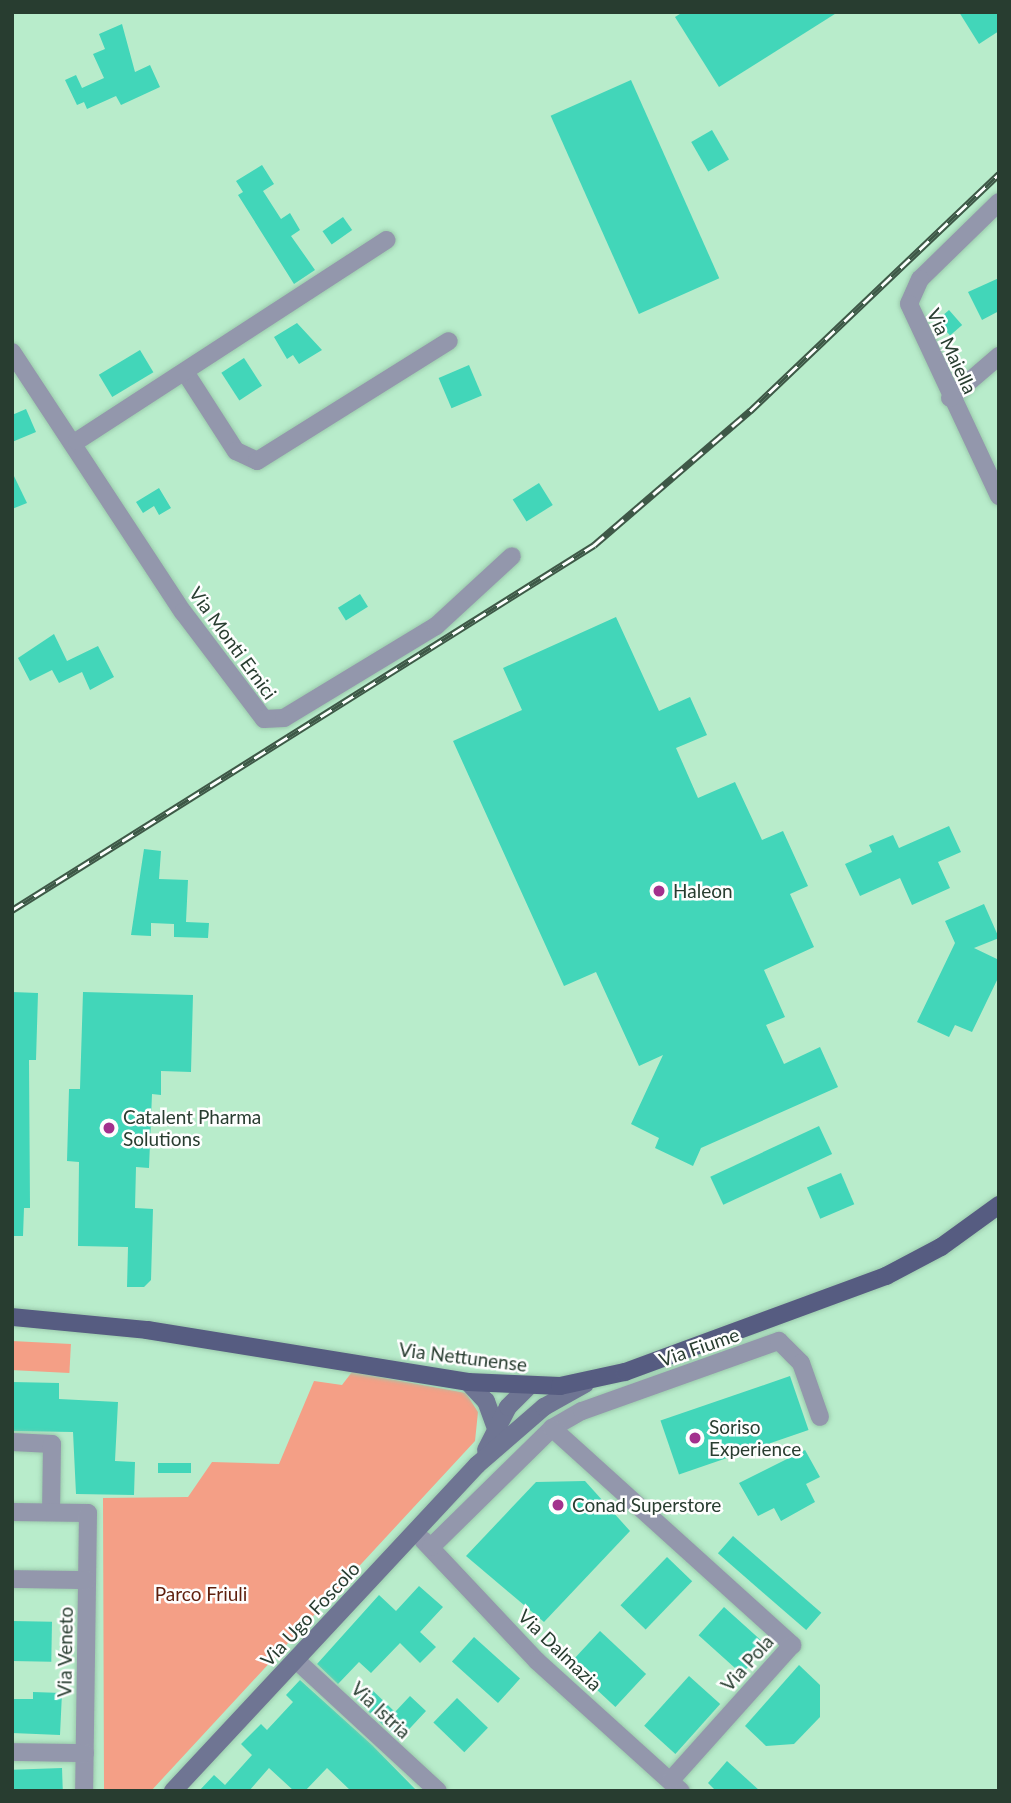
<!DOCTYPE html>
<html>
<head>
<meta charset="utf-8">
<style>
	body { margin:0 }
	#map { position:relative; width:1011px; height:1803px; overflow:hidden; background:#b8eccb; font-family:Lato,sans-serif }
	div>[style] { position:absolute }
	.green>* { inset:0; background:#f49f86; transform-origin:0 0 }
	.building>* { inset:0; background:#42d6b9; transform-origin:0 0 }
	.roads { filter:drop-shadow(0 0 2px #9bc9ac) drop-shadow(0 0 2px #9bc9ac) }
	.street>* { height:18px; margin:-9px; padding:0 9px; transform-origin:9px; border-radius:9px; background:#9397ac }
	.secondary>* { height:18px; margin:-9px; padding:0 9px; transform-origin:9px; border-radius:9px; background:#6f7593 }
	.primary>* { height:18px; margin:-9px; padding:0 9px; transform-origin:9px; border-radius:9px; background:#565c81 }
	.rail>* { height:7px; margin-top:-3.5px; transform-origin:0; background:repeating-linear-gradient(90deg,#fefefe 0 13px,#3e5847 0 26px); box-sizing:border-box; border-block:2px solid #3e5847 }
	.dots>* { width:19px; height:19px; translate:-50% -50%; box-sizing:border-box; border:4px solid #fefefe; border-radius:50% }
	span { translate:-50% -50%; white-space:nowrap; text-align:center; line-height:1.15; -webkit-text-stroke:5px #fefefe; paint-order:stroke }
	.street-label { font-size:19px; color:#283d30 }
	.poi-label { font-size:19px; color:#283d30 }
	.left { translate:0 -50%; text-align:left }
	.park-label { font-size:19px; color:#5e1f0d }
	.frame { position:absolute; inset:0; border:14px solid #283d30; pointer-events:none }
</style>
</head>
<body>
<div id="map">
	<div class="green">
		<div style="left:12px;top:1341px;width:59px;height:29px;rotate:3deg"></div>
		<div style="clip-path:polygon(352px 1372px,466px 1393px,478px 1412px,475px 1441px,151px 1791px,104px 1791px,103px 1498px,188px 1497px,212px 1462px,279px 1464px,314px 1381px,342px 1385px)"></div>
	</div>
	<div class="building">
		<div style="clip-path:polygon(683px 12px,838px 12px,719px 87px,675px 17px)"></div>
		<div style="clip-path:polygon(959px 12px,999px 12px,999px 31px,979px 44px)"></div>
		<div style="clip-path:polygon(122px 24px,135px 72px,150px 65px,160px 87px,121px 105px,116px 96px,87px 109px,84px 102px,77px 105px,65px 80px,76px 75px,82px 88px,104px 78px,93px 54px,105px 49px,99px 34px)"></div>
		<div style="left:631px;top:80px;width:217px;height:88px;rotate:66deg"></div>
		<div style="left:712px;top:130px;width:34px;height:24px;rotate:60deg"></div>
		<div style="clip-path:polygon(262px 165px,274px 184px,263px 191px,281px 219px,290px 213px,300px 230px,291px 236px,315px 270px,294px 284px,238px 195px,243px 192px,236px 181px)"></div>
		<div style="left:343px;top:217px;width:16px;height:25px;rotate:55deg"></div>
		<div style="clip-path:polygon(999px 278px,999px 311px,982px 320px,968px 292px)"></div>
		<div style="left:949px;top:310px;width:20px;height:16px;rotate:49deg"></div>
		<div style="clip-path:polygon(297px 323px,322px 350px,299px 364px,293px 355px,287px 359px,274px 337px)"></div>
		<div style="left:140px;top:350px;width:26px;height:48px;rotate:59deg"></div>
		<div style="left:244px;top:358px;width:33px;height:27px;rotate:57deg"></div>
		<div style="left:469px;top:365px;width:33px;height:33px;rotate:67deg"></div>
		<div style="clip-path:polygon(26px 409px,36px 432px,12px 442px,12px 415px)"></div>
		<div style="clip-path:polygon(12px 472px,27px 503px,12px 509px)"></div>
		<div style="left:539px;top:483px;width:26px;height:31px;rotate:58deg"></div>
		<div style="clip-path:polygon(159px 488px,171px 508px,159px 515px,154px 506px,143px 513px,136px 502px)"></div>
		<div style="left:360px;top:594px;width:15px;height:26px;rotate:58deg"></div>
		<div style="clip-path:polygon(616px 617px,659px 711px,690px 697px,707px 735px,676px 748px,698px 798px,735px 782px,762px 840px,783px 831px,808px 886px,790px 894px,814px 947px,764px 970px,785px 1017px,766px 1025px,784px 1064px,820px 1047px,838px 1087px,701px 1148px,693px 1166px,655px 1148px,659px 1138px,631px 1124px,663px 1055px,639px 1066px,596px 972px,564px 986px,453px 741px,522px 710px,503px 668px)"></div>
		<div style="clip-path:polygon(54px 634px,67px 661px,98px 646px,114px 677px,90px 690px,82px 672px,59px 683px,52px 670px,30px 681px,18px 658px)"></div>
		<div style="clip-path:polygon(949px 826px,961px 852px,938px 862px,950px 888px,912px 905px,900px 878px,860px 896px,845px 864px,872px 852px,869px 845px,893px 835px,899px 848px)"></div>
		<div style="clip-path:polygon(144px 849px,161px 851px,159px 879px,188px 880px,186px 922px,209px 923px,208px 938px,174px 937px,174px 924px,151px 923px,151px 936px,131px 935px)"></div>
		<div style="clip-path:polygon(984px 904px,999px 938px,974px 948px,999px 960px,999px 976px,972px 1032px,955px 1025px,949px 1037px,917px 1022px,955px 943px,945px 921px)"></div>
		<div style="clip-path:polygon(12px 992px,38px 993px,36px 1060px,29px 1060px,30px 1208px,24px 1208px,23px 1236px,12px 1236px)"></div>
		<div style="clip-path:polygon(83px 992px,193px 995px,191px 1072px,161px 1071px,161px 1095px,152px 1094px,149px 1168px,136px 1167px,135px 1208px,153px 1209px,151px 1280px,144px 1287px,127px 1287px,128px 1247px,78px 1246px,79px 1162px,67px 1161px,69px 1089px,80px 1089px)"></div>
		<div style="left:819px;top:1126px;width:31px;height:120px;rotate:65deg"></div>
		<div style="left:841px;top:1173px;width:34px;height:37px;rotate:67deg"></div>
		<div style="left:790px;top:1376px;width:57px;height:137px;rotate:71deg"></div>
		<div style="clip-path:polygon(12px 1382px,59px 1383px,59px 1399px,118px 1402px,115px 1461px,135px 1462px,134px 1495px,76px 1494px,73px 1432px,12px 1431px)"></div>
		<div style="clip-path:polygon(805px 1450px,820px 1477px,806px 1484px,815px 1502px,781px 1521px,774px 1508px,758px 1516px,739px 1483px)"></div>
		<div style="left:158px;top:1463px;width:33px;height:10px"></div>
		<div style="clip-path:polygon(585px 1481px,630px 1531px,544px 1622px,466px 1556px,536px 1482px)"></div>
		<div style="left:733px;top:1536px;width:117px;height:23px;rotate:41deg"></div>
		<div style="left:667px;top:1557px;width:35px;height:67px;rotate:44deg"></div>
		<div style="clip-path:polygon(419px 1586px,443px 1607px,420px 1632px,436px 1647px,420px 1663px,400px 1643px,371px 1673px,359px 1662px,338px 1684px,317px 1664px,379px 1595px,396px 1611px)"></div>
		<div style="left:724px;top:1607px;width:58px;height:38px;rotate:42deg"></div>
		<div style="left:12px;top:1621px;width:40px;height:40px;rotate:1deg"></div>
		<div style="left:600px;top:1631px;width:63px;height:45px;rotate:43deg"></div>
		<div style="left:474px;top:1637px;width:62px;height:33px;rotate:42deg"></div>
		<div style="clip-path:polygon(799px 1665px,820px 1685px,820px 1717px,794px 1744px,766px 1746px,745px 1726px)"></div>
		<div style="left:689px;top:1676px;width:42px;height:67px;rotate:42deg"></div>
		<div style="clip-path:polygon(300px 1680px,372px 1745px,417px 1791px,351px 1791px,327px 1768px,305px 1791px,294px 1791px,269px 1768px,249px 1791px,199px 1791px,214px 1775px,225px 1785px,252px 1755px,241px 1744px,261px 1724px,267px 1730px,293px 1702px,286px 1695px)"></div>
		<div style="clip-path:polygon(368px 1686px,395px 1712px,410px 1696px,426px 1711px,399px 1740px,356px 1700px)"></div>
		<div style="clip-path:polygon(33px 1692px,62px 1693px,60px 1735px,12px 1733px,12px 1699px,33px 1699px)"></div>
		<div style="left:457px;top:1698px;width:43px;height:34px;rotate:44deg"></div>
		<div style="clip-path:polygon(727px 1761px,760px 1791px,716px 1791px,708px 1783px)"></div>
		<div style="left:62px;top:1768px;width:23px;height:50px;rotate:88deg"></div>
	</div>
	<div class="roads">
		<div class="street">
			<div style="left:999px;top:202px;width:110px;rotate:135.7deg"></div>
			<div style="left:920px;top:279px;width:27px;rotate:114deg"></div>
			<div style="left:909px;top:304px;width:212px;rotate:64.9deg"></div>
			<div style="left:12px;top:352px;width:311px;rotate:56.7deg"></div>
			<div style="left:183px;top:612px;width:134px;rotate:52.9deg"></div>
			<div style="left:264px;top:719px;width:20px;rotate:-3deg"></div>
			<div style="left:284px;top:718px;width:178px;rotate:-31.2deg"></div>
			<div style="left:436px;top:626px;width:103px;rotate:-42.6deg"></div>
			<div style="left:185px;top:372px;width:94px;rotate:57.2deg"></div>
			<div style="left:236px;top:451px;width:23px;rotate:25deg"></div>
			<div style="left:257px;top:461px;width:226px;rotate:-32deg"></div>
			<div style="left:950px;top:398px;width:65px;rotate:-40.6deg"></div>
			<div style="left:77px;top:441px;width:369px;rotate:-33deg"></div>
			<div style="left:552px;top:1428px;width:34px;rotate:-30deg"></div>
			<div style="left:582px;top:1411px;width:209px;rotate:-19.6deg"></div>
			<div style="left:779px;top:1341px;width:31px;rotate:45deg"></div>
			<div style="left:801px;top:1363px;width:57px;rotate:70.6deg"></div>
			<div style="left:12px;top:1442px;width:40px;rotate:2.9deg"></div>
			<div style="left:52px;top:1444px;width:68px;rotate:90.8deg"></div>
			<div style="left:12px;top:1512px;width:76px;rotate:0.8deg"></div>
			<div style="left:88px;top:1513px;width:278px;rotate:90.8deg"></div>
			<div style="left:423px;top:1540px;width:166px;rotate:46.7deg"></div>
			<div style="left:537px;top:1661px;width:194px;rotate:42.1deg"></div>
			<div style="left:431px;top:1547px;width:170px;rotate:-44.5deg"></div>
			<div style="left:552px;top:1428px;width:324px;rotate:42.1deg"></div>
			<div style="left:792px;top:1645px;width:181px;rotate:131.9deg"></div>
			<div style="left:12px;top:1579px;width:75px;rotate:0.8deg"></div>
			<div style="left:296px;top:1660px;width:193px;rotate:42.7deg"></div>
			<div style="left:12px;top:1752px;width:73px;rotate:0.8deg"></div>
		</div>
		<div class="secondary">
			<div style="left:468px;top:1382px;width:26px;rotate:47deg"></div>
			<div style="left:486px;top:1401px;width:33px;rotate:70deg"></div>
			<div style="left:486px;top:1450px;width:48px;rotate:-62.9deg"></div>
			<div style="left:508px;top:1407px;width:28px;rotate:-45deg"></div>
			<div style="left:173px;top:1791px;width:446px;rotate:-47deg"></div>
			<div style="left:477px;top:1465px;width:89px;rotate:-40.9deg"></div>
			<div style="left:544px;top:1407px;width:47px;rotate:-29.3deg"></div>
		</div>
		<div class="primary">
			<div style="left:12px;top:1317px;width:136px;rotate:5.5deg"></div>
			<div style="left:147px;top:1330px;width:325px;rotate:9.2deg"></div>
			<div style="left:468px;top:1382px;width:92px;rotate:2.5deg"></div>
			<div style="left:560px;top:1386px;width:66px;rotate:-12.2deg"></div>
			<div style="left:625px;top:1372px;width:278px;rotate:-20.2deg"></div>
			<div style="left:886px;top:1276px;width:62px;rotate:-27.8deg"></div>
			<div style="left:941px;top:1247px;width:72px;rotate:-35.9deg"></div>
		</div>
	</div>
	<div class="rail">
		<div style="left:12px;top:910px;width:687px;rotate:-32.09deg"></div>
		<div style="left:594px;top:545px;width:206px;rotate:-40.7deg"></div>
		<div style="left:750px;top:411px;width:344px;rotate:-43.6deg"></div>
	</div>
	<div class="dots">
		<div style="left:659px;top:891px;background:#a3318d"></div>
		<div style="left:109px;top:1128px;background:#a3318d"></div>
		<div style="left:695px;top:1438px;background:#a3318d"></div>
		<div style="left:558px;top:1505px;background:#a3318d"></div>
	</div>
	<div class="street-label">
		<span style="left:952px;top:351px;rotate:65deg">Via Maiella</span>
		<span style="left:233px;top:643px;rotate:54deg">Via Monti Ernici</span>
		<span style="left:699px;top:1347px;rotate:-19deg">Via Fiume</span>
		<span style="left:463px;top:1357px;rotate:7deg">Via Nettunense</span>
		<span style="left:310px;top:1614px;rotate:-47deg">Via Ugo Foscolo</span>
		<span style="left:560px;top:1650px;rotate:44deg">Via Dalmazia</span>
		<span style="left:65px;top:1652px;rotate:-89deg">Via Veneto</span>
		<span style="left:747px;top:1663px;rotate:-48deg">Via Pola</span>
		<span style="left:381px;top:1710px;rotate:43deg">Via Istria</span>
	</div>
	<div class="poi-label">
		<span class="left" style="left:673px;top:891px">Haleon</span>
		<span class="left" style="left:123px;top:1128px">Catalent Pharma<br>Solutions</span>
		<span class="left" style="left:709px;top:1438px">Soriso<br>Experience</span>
		<span class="left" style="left:572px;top:1505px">Conad Superstore</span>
	</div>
	<div class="park-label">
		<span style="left:201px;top:1594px">Parco Friuli</span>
	</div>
	<div class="frame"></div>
</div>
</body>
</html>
